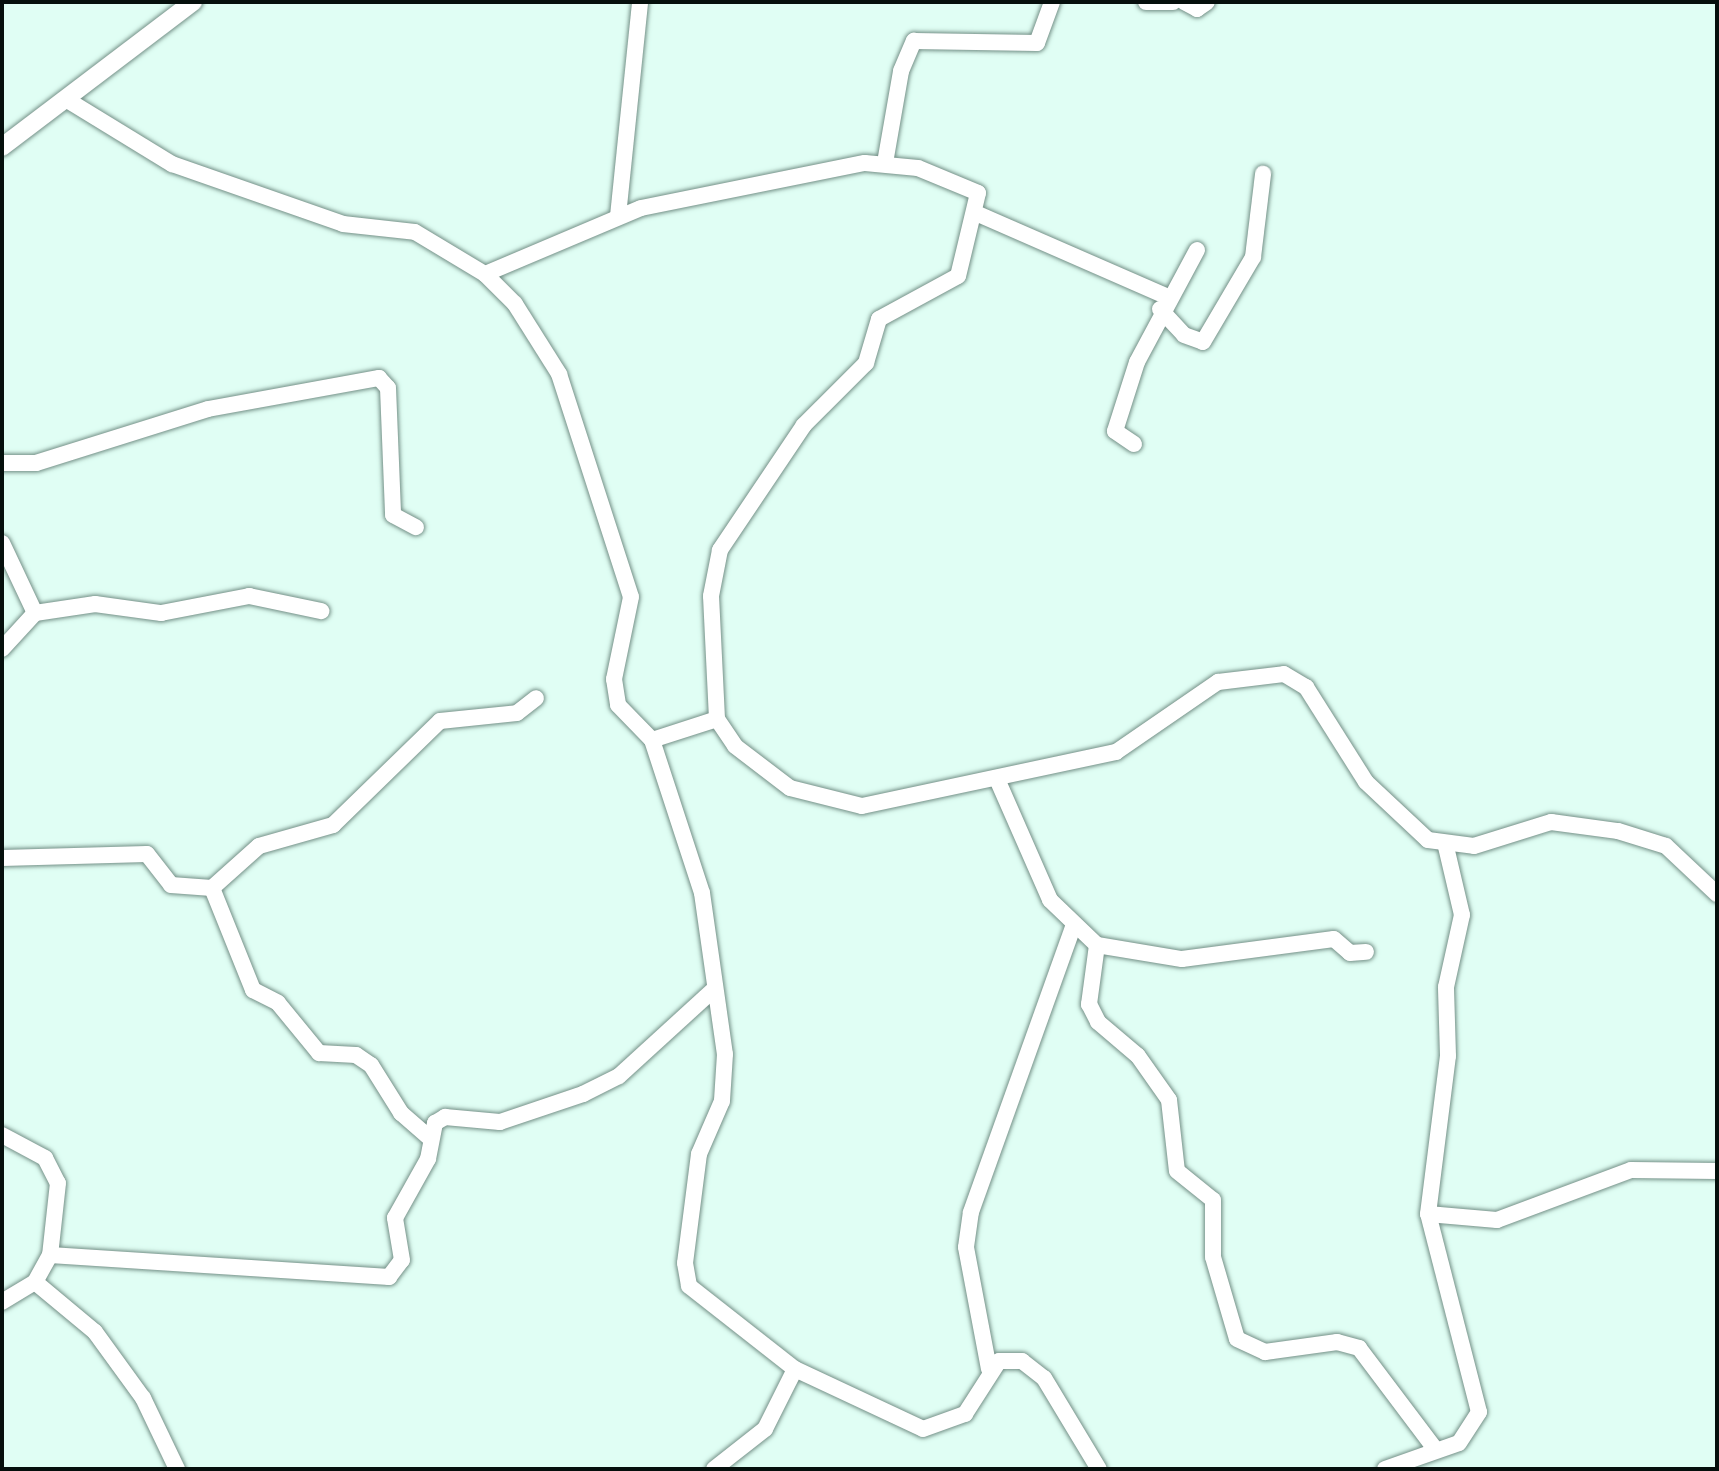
<!DOCTYPE html>
<html>
<head>
<meta charset="utf-8">
<style>
	body { margin:0 }
	#map { position:relative; width:1719px; height:1471px; overflow:hidden; background:#e0fef4; font-family:"Source Sans 3",sans-serif }
	div>[style] { position:absolute }
	.roads { filter:drop-shadow(0 0 2px #749087) drop-shadow(0 0 2px #749087) }
	.minor>* { height:16px; margin:-8px; padding:0 8px; transform-origin:8px; border-radius:8px; background:#fff }
	.tertiary>* { height:18px; margin:-9px; padding:0 9px; transform-origin:9px; border-radius:9px; background:#fff }
	span { translate:-50% -50%; white-space:nowrap; text-align:center; line-height:1.15; -webkit-text-stroke:8px #e0fef4; paint-order:stroke }
	.frame { position:absolute; inset:0; border:4px solid #050f0c; pointer-events:none }
</style>
</head>
<body>
<div id="map">
	<div class="roads">
		<div class="minor">
			<div style="left:1146px;top:2px;width:27px"></div>
			<div style="left:1184px;top:2px;width:15px;rotate:28deg"></div>
			<div style="left:1197px;top:9px;width:12px;rotate:-35deg"></div>
			<div style="left:69px;top:101px;width:121px;rotate:31.5deg"></div>
			<div style="left:172px;top:164px;width:181px;rotate:19.3deg"></div>
			<div style="left:343px;top:224px;width:72px;rotate:6.3deg"></div>
			<div style="left:415px;top:232px;width:82px;rotate:31deg"></div>
			<div style="left:485px;top:274px;width:169px;rotate:-22.9deg"></div>
			<div style="left:641px;top:208px;width:228px;rotate:-11.4deg"></div>
			<div style="left:865px;top:163px;width:53px;rotate:5.4deg"></div>
			<div style="left:918px;top:168px;width:65px;rotate:22.6deg"></div>
			<div style="left:978px;top:193px;width:85px;rotate:103.5deg"></div>
			<div style="left:958px;top:276px;width:90px;rotate:151.4deg"></div>
			<div style="left:879px;top:319px;width:46px;rotate:106.5deg"></div>
			<div style="left:866px;top:363px;width:88px;rotate:135deg"></div>
			<div style="left:804px;top:425px;width:151px;rotate:123.9deg"></div>
			<div style="left:720px;top:550px;width:47px;rotate:101.1deg"></div>
			<div style="left:711px;top:596px;width:123px;rotate:87.2deg"></div>
			<div style="left:717px;top:719px;width:32px;rotate:56deg"></div>
			<div style="left:735px;top:746px;width:69px;rotate:37.4deg"></div>
			<div style="left:790px;top:788px;width:74px;rotate:14deg"></div>
			<div style="left:862px;top:806px;width:260px;rotate:-12deg"></div>
			<div style="left:1116px;top:752px;width:124px;rotate:-34.5deg"></div>
			<div style="left:1218px;top:682px;width:66px;rotate:-6.9deg"></div>
			<div style="left:1284px;top:674px;width:26px;rotate:31deg"></div>
			<div style="left:1306px;top:687px;width:112px;rotate:57.7deg"></div>
			<div style="left:1366px;top:782px;width:85px;rotate:43.1deg"></div>
			<div style="left:1428px;top:840px;width:46px;rotate:7.4deg"></div>
			<div style="left:1474px;top:846px;width:81px;rotate:-17.3deg"></div>
			<div style="left:1551px;top:822px;width:68px;rotate:7.7deg"></div>
			<div style="left:1618px;top:831px;width:50px;rotate:17.4deg"></div>
			<div style="left:1666px;top:846px;width:70px;rotate:43.3deg"></div>
			<div style="left:885px;top:163px;width:93px;rotate:-80.1deg"></div>
			<div style="left:901px;top:71px;width:33px;rotate:-67deg"></div>
			<div style="left:914px;top:41px;width:123px;rotate:0.9deg"></div>
			<div style="left:1037px;top:43px;width:44px;rotate:-69.9deg"></div>
			<div style="left:978px;top:214px;width:207px;rotate:23.6deg"></div>
			<div style="left:618px;top:216px;width:215px;rotate:-84.1deg"></div>
			<div style="left:485px;top:274px;width:42px;rotate:45deg"></div>
			<div style="left:515px;top:304px;width:83px;rotate:57.8deg"></div>
			<div style="left:559px;top:374px;width:234px;rotate:72.1deg"></div>
			<div style="left:631px;top:597px;width:84px;rotate:101.7deg"></div>
			<div style="left:614px;top:679px;width:26px;rotate:81deg"></div>
			<div style="left:618px;top:705px;width:49px;rotate:45.8deg"></div>
			<div style="left:652px;top:740px;width:161px;rotate:71.9deg"></div>
			<div style="left:702px;top:893px;width:163px;rotate:81.9deg"></div>
			<div style="left:725px;top:1054px;width:47px;rotate:93.7deg"></div>
			<div style="left:722px;top:1101px;width:58px;rotate:113.5deg"></div>
			<div style="left:699px;top:1154px;width:110px;rotate:97.3deg"></div>
			<div style="left:685px;top:1263px;width:23px;rotate:80deg"></div>
			<div style="left:689px;top:1286px;width:135px;rotate:38.1deg"></div>
			<div style="left:795px;top:1369px;width:141px;rotate:25.1deg"></div>
			<div style="left:923px;top:1429px;width:45px;rotate:-19.7deg"></div>
			<div style="left:965px;top:1414px;width:63px;rotate:-57.3deg"></div>
			<div style="left:999px;top:1361px;width:23px"></div>
			<div style="left:1022px;top:1361px;width:28px;rotate:38deg"></div>
			<div style="left:1044px;top:1378px;width:106px;rotate:58.9deg"></div>
			<div style="left:1160px;top:309px;width:35px;rotate:47deg"></div>
			<div style="left:1184px;top:335px;width:20px;rotate:20deg"></div>
			<div style="left:1203px;top:342px;width:99px;rotate:-59.5deg"></div>
			<div style="left:1253px;top:257px;width:84px;rotate:-83.1deg"></div>
			<div style="left:1134px;top:444px;width:23px;rotate:-146deg"></div>
			<div style="left:1115px;top:431px;width:72px;rotate:-72.3deg"></div>
			<div style="left:1137px;top:362px;width:127px;rotate:-61.8deg"></div>
			<div style="left:2px;top:463px;width:34px"></div>
			<div style="left:36px;top:463px;width:180px;rotate:-17.4deg"></div>
			<div style="left:208px;top:409px;width:174px;rotate:-10.3deg"></div>
			<div style="left:379px;top:378px;width:13px;rotate:48deg"></div>
			<div style="left:388px;top:388px;width:127px;rotate:87.7deg"></div>
			<div style="left:393px;top:515px;width:26px;rotate:28deg"></div>
			<div style="left:2px;top:543px;width:77px;rotate:64.8deg"></div>
			<div style="left:35px;top:613px;width:49px;rotate:132.5deg"></div>
			<div style="left:35px;top:613px;width:61px;rotate:-8.5deg"></div>
			<div style="left:95px;top:604px;width:67px;rotate:7.8deg"></div>
			<div style="left:161px;top:613px;width:90px;rotate:-10.9deg"></div>
			<div style="left:249px;top:596px;width:74px;rotate:11.8deg"></div>
			<div style="left:652px;top:740px;width:68px;rotate:-17.9deg"></div>
			<div style="left:997px;top:779px;width:132px;rotate:66.3deg"></div>
			<div style="left:1050px;top:900px;width:65px;rotate:43.8deg"></div>
			<div style="left:1097px;top:945px;width:60px;rotate:97.7deg"></div>
			<div style="left:1089px;top:1004px;width:20px;rotate:63deg"></div>
			<div style="left:1098px;top:1022px;width:52px;rotate:40.4deg"></div>
			<div style="left:1138px;top:1056px;width:54px;rotate:54.8deg"></div>
			<div style="left:1169px;top:1100px;width:71px;rotate:83.6deg"></div>
			<div style="left:1177px;top:1171px;width:46px;rotate:38.9deg"></div>
			<div style="left:1213px;top:1200px;width:57px;rotate:90deg"></div>
			<div style="left:1213px;top:1257px;width:85px;rotate:73.7deg"></div>
			<div style="left:1237px;top:1339px;width:31px;rotate:25deg"></div>
			<div style="left:1265px;top:1352px;width:73px;rotate:-7.9deg"></div>
			<div style="left:1337px;top:1342px;width:23px;rotate:15deg"></div>
			<div style="left:1359px;top:1348px;width:126px;rotate:53deg"></div>
			<div style="left:2px;top:858px;width:145px;rotate:-1.6deg"></div>
			<div style="left:147px;top:854px;width:39px;rotate:52deg"></div>
			<div style="left:171px;top:885px;width:41px;rotate:4.2deg"></div>
			<div style="left:212px;top:888px;width:63px;rotate:-41.8deg"></div>
			<div style="left:259px;top:846px;width:77px;rotate:-15.8deg"></div>
			<div style="left:333px;top:825px;width:149px;rotate:-44.2deg"></div>
			<div style="left:440px;top:721px;width:77px;rotate:-5.9deg"></div>
			<div style="left:517px;top:713px;width:24px;rotate:-38deg"></div>
			<div style="left:212px;top:888px;width:110px;rotate:68.1deg"></div>
			<div style="left:253px;top:990px;width:28px;rotate:27deg"></div>
			<div style="left:278px;top:1003px;width:65px;rotate:50.6deg"></div>
			<div style="left:319px;top:1053px;width:37px;rotate:3deg"></div>
			<div style="left:356px;top:1055px;width:18px;rotate:34deg"></div>
			<div style="left:371px;top:1065px;width:57px;rotate:58deg"></div>
			<div style="left:401px;top:1113px;width:38px;rotate:41deg"></div>
			<div style="left:1097px;top:945px;width:86px;rotate:9.4deg"></div>
			<div style="left:1182px;top:959px;width:153px;rotate:-7.5deg"></div>
			<div style="left:1334px;top:939px;width:21px;rotate:41deg"></div>
			<div style="left:1350px;top:953px;width:16px;rotate:-4deg"></div>
			<div style="left:2px;top:1135px;width:49px;rotate:28.1deg"></div>
			<div style="left:45px;top:1158px;width:28px;rotate:63deg"></div>
			<div style="left:58px;top:1183px;width:72px;rotate:96.3deg"></div>
			<div style="left:50px;top:1255px;width:31px;rotate:119deg"></div>
			<div style="left:35px;top:1282px;width:39px;rotate:149deg"></div>
			<div style="left:1428px;top:1214px;width:69px;rotate:5deg"></div>
			<div style="left:1497px;top:1220px;width:143px;rotate:-20.5deg"></div>
			<div style="left:1631px;top:1170px;width:86px;rotate:0.7deg"></div>
			<div style="left:50px;top:1255px;width:340px;rotate:3.7deg"></div>
			<div style="left:389px;top:1277px;width:21px;rotate:-53deg"></div>
			<div style="left:402px;top:1260px;width:43px;rotate:-99.5deg"></div>
			<div style="left:395px;top:1218px;width:68px;rotate:-60.8deg"></div>
			<div style="left:428px;top:1159px;width:37px;rotate:-79deg"></div>
			<div style="left:435px;top:1123px;width:12px;rotate:-31deg"></div>
			<div style="left:445px;top:1117px;width:55px;rotate:5.2deg"></div>
			<div style="left:500px;top:1122px;width:88px;rotate:-18.6deg"></div>
			<div style="left:583px;top:1094px;width:40px;rotate:-26.6deg"></div>
			<div style="left:619px;top:1076px;width:126px;rotate:-42.4deg"></div>
			<div style="left:35px;top:1282px;width:78px;rotate:39.8deg"></div>
			<div style="left:95px;top:1332px;width:82px;rotate:54deg"></div>
			<div style="left:143px;top:1398px;width:79px;rotate:64.4deg"></div>
			<div style="left:989px;top:1369px;width:124px;rotate:-100.7deg"></div>
			<div style="left:966px;top:1247px;width:35px;rotate:-82deg"></div>
			<div style="left:971px;top:1212px;width:303px;rotate:-70.3deg"></div>
			<div style="left:714px;top:1469px;width:65px;rotate:-38.1deg"></div>
			<div style="left:765px;top:1429px;width:67px;rotate:-63.4deg"></div>
			<div style="left:1385px;top:1469px;width:78px;rotate:-19.4deg"></div>
			<div style="left:1459px;top:1443px;width:37px;rotate:-57deg"></div>
			<div style="left:1479px;top:1412px;width:204px;rotate:-104.4deg"></div>
			<div style="left:1428px;top:1214px;width:159px;rotate:-82.8deg"></div>
			<div style="left:1448px;top:1056px;width:69px;rotate:-91.7deg"></div>
			<div style="left:1446px;top:987px;width:74px;rotate:-77.5deg"></div>
			<div style="left:1462px;top:915px;width:70px;rotate:-103.2deg"></div>
		</div>
		<div class="tertiary">
			<div style="left:2px;top:147px;width:240px;rotate:-37.2deg"></div>
		</div>
	</div>
	<div class="frame"></div>
</div>
</body>
</html>
